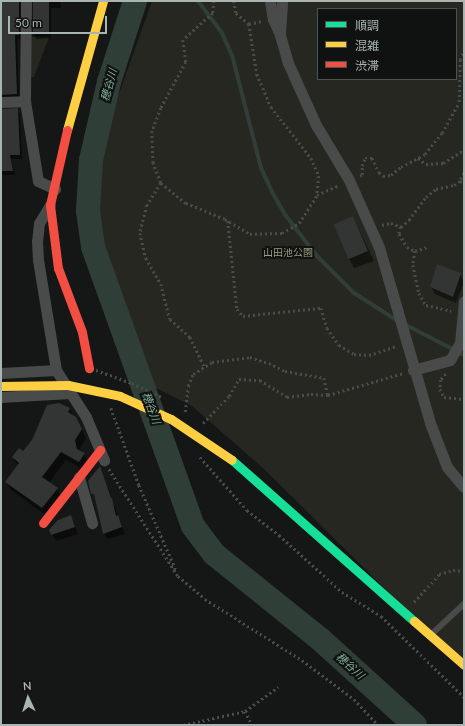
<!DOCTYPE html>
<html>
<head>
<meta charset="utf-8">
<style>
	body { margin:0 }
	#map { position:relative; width:465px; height:726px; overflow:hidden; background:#151616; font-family:Lato,"Noto Sans JP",sans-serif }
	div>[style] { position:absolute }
	.green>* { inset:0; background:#262721 }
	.shadow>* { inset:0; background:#0007 }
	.stream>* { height:4px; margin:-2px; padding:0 2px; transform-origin:2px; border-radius:2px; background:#303e38 }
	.river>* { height:24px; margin:-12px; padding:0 12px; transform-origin:12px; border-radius:12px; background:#303e38 }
	.building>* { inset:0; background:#333434; transform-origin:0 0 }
	.path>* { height:2.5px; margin-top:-1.25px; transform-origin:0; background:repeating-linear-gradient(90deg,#494c4b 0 2px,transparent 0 5px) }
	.lane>* { height:5.5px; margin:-2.75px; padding:0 2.75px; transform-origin:2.75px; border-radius:2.75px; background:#484b4a }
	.street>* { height:11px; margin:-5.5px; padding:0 5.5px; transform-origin:5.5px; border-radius:5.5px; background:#484b4a }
	.fast>* { height:9px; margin:-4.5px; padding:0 4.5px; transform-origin:4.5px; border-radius:4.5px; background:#16e098 }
	.slow>* { height:9px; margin:-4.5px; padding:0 4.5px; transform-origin:4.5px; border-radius:4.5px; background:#ffcf43 }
	.jam>* { height:9px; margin:-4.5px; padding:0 4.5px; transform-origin:4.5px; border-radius:4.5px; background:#f24e42 }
	.path-bridge>* { height:2.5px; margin-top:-1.25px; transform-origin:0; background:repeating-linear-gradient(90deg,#494c4b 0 2px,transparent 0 5px) }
	.slow-bridge>* { height:9px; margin:-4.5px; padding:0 4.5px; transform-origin:4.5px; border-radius:4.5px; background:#ffcf43 }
	span { translate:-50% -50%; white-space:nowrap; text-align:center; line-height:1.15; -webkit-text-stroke:4px #101111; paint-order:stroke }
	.park-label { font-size:10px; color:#9a9e80 }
	.water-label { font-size:11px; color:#82ad99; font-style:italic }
	.frame { position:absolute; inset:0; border:2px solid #a8b5b2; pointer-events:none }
	.legend { position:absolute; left:317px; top:8px; width:140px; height:72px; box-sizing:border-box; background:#101111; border:1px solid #4d5351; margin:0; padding:5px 7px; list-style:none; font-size:12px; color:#a8b5b2 }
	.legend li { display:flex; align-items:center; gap:8px; height:20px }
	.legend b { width:20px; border:1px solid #4d5351 }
	.north { position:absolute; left:8px; top:678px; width:40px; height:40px; -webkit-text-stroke:3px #101111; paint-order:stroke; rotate:356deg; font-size:11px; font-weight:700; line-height:16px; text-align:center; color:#a8b5b2 }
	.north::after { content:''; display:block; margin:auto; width:14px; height:18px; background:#a8b5b2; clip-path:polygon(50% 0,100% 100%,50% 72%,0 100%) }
	.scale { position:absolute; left:8px; top:16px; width:99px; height:18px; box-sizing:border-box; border:2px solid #a8b5b2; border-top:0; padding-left:5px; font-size:12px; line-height:14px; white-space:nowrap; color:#a8b5b2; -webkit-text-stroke:3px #101111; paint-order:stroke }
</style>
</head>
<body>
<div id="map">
	<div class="green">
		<div style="clip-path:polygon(evenodd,152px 1px,464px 1px,464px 667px,263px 468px,192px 406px,148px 384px,119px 306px,99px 243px,94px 200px,98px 153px,152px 1px,318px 9px,456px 9px,456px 79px,318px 79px,318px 9px)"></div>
		<div style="clip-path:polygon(31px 37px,49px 37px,34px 77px,30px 77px)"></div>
	</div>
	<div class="shadow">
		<div style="clip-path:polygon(1px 1px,23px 1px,21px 39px,17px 39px,19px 99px,1px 100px)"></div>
		<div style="clip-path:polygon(33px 1px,60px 1px,61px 8px,51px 8px,51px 38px,36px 39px,34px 34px)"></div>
		<div style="clip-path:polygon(1px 109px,17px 109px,20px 114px,22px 159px,11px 159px,15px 175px,1px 175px)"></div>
		<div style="clip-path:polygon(353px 217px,374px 261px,354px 268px,348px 257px)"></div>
		<div style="clip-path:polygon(460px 274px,464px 282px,456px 303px,435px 294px,431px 287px)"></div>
		<div style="clip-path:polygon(69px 408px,86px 438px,80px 449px,89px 462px,84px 470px,66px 460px,49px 483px,57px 489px,62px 498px,47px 516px,11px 490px,6px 482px,18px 466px,13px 457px,24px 453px)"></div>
		<div style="clip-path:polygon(100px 467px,125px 534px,107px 539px,104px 533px,96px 500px,89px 482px)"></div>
		<div style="clip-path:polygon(71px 516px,78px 534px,56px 541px,52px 534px)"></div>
	</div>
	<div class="stream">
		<div style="left:198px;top:1px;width:40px;rotate:53deg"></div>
		<div style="left:222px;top:33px;width:24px;rotate:66deg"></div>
		<div style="left:232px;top:55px;width:117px;rotate:75.6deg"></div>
		<div style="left:261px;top:168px;width:26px;rotate:65deg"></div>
		<div style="left:272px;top:192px;width:28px;rotate:60deg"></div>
		<div style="left:286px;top:216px;width:51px;rotate:52.2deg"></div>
		<div style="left:317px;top:256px;width:52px;rotate:45deg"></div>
		<div style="left:354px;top:293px;width:52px;rotate:32.5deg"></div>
		<div style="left:404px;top:324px;width:68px;rotate:27.3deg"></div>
	</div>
	<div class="river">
		<div style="left:135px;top:1px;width:85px;rotate:107.8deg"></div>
		<div style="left:109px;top:82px;width:80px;rotate:103deg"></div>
		<div style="left:91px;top:160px;width:51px;rotate:93.4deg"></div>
		<div style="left:88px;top:211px;width:36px;rotate:82deg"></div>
		<div style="left:93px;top:247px;width:296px;rotate:70.3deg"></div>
		<div style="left:193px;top:526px;width:35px;rotate:53deg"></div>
		<div style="left:214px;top:554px;width:136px;rotate:38.7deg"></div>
		<div style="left:320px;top:639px;width:128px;rotate:42.2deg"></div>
	</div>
	<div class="building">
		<div style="clip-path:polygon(1px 1px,19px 1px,19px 35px,15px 35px,17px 94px,1px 95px)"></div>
		<div style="left:33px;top:1px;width:16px;height:33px"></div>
		<div style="clip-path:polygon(18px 108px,20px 155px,10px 155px,13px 171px,1px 171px,1px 109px)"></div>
		<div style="left:353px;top:216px;width:38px;height:21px;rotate:67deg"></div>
		<div style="clip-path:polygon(437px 264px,461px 273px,453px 297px,430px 287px)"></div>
		<div style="clip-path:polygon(59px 403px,70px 408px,68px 412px,76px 417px,82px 429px,75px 440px,77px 449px,85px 453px,79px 462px,61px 452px,42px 477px,58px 488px,42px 508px,5px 482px,19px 463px,12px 457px,19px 448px,23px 451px,32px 440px,47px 405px)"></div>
		<div style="clip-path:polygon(100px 466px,111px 498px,112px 498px,116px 516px,118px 515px,122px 527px,103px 534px,94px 494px,91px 494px,88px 481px)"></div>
		<div style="clip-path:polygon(71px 515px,75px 527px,51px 535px,49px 530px,58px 520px)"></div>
	</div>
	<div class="path">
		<div style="left:214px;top:1px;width:12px;rotate:95deg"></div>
		<div style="left:213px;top:13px;width:40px;rotate:138deg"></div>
		<div style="left:183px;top:40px;width:22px;rotate:82deg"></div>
		<div style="left:186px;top:62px;width:52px;rotate:118.5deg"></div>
		<div style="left:161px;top:108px;width:25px;rotate:111deg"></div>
		<div style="left:152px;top:131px;width:31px;rotate:88deg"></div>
		<div style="left:153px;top:162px;width:22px;rotate:69deg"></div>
		<div style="left:161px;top:183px;width:32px;rotate:39deg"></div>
		<div style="left:186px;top:203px;width:42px;rotate:22.3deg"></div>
		<div style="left:225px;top:219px;width:29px;rotate:31deg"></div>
		<div style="left:250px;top:234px;width:32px;rotate:-2deg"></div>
		<div style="left:282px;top:233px;width:20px;rotate:-30deg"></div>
		<div style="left:299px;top:223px;width:33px;rotate:-57deg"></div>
		<div style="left:317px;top:195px;width:24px;rotate:-24deg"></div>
		<div style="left:234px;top:1px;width:12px;rotate:81deg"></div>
		<div style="left:236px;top:13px;width:17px;rotate:40deg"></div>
		<div style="left:249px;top:24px;width:51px;rotate:80.9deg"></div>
		<div style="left:257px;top:74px;width:36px;rotate:67deg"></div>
		<div style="left:271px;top:107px;width:65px;rotate:51.9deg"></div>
		<div style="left:311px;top:158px;width:20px;rotate:66deg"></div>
		<div style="left:319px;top:176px;width:19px;rotate:96deg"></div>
		<div style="left:249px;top:24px;width:13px;rotate:-13deg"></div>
		<div style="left:418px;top:158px;width:10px;rotate:37deg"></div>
		<div style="left:426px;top:164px;width:17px;rotate:-3deg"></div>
		<div style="left:443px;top:163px;width:25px;rotate:-32deg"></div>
		<div style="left:464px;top:173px;width:9px;rotate:117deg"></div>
		<div style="left:460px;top:181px;width:4px;rotate:14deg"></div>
		<div style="left:360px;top:176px;width:2px;rotate:-27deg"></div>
		<div style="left:362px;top:175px;width:9px;rotate:-90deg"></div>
		<div style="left:362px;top:166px;width:9px;rotate:-69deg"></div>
		<div style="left:365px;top:158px;width:7px"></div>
		<div style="left:372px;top:158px;width:16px;rotate:63deg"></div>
		<div style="left:379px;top:172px;width:6px;rotate:45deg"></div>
		<div style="left:383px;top:176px;width:8px;rotate:-7deg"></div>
		<div style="left:391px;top:175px;width:13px;rotate:-39deg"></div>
		<div style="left:401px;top:167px;width:27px;rotate:-28deg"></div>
		<div style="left:425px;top:154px;width:27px;rotate:-51deg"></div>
		<div style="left:442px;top:133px;width:35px;rotate:-61deg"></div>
		<div style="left:459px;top:102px;width:42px;rotate:-88.6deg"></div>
		<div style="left:460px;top:60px;width:11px;rotate:-68deg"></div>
		<div style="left:161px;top:183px;width:26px;rotate:122deg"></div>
		<div style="left:147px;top:205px;width:29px;rotate:104deg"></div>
		<div style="left:140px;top:233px;width:26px;rotate:77deg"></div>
		<div style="left:146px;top:258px;width:30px;rotate:60deg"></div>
		<div style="left:161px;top:284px;width:36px;rotate:76deg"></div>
		<div style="left:170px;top:319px;width:27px;rotate:42deg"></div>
		<div style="left:190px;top:337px;width:32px;rotate:64deg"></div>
		<div style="left:228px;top:221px;width:88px;rotate:84.2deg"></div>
		<div style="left:237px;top:309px;width:9px;rotate:49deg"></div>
		<div style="left:243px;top:316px;width:78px;rotate:-5.9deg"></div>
		<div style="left:321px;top:308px;width:21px;rotate:73deg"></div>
		<div style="left:327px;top:328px;width:21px;rotate:55deg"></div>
		<div style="left:339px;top:345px;width:17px;rotate:31deg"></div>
		<div style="left:354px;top:354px;width:15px;rotate:4deg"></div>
		<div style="left:369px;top:355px;width:28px;rotate:-18deg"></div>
		<div style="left:382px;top:225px;width:9px;rotate:-13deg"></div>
		<div style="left:391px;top:223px;width:11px;rotate:22deg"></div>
		<div style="left:401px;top:227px;width:11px;rotate:-41deg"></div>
		<div style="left:409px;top:220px;width:29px;rotate:-54deg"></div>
		<div style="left:426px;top:197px;width:13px;rotate:-39deg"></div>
		<div style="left:436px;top:189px;width:18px;rotate:-13deg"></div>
		<div style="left:454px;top:185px;width:7px;rotate:-34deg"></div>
		<div style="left:401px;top:227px;width:7px;rotate:106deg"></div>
		<div style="left:399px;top:234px;width:15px;rotate:58deg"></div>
		<div style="left:407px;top:247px;width:9px;rotate:27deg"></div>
		<div style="left:415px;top:251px;width:13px;rotate:-18deg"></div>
		<div style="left:415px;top:251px;width:14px;rotate:98deg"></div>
		<div style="left:413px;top:265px;width:29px;rotate:78deg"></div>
		<div style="left:419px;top:293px;width:14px;rotate:60deg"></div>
		<div style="left:426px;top:305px;width:26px;rotate:13deg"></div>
		<div style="left:446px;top:374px;width:8px;rotate:130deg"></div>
		<div style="left:441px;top:380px;width:9px;rotate:96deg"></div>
		<div style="left:440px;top:389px;width:9px;rotate:63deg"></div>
		<div style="left:444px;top:397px;width:20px;rotate:6deg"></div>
		<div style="left:111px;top:408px;width:82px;rotate:70deg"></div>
		<div style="left:139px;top:485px;width:93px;rotate:66.5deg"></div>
		<div style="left:185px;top:412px;width:26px;rotate:-83deg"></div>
		<div style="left:188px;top:386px;width:13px;rotate:-67deg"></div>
		<div style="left:193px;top:374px;width:22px;rotate:-32deg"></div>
		<div style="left:212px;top:362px;width:38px;rotate:-7deg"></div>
		<div style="left:250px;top:357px;width:20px;rotate:18deg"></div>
		<div style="left:269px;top:363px;width:18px;rotate:27deg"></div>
		<div style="left:285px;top:371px;width:40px;rotate:10deg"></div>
		<div style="left:324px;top:378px;width:17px;rotate:77deg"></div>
		<div style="left:203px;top:423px;width:37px;rotate:-46deg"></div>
		<div style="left:229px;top:396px;width:20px;rotate:-60deg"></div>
		<div style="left:239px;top:379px;width:21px;rotate:3deg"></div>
		<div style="left:260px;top:380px;width:32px;rotate:32deg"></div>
		<div style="left:287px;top:397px;width:24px;rotate:-7deg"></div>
		<div style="left:311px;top:394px;width:17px;rotate:3deg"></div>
		<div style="left:328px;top:395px;width:78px;rotate:-16.3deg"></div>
		<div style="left:200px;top:457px;width:71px;rotate:48.4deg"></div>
		<div style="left:247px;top:510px;width:41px;rotate:38deg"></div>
		<div style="left:279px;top:535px;width:85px;rotate:42.1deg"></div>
		<div style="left:342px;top:592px;width:46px;rotate:31.6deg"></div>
		<div style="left:381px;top:616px;width:116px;rotate:44.3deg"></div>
		<div style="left:109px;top:469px;width:127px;rotate:57.2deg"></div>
		<div style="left:178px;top:576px;width:35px;rotate:40deg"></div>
		<div style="left:205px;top:599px;width:115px;rotate:32.2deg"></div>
		<div style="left:302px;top:660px;width:65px;rotate:36.9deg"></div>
		<div style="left:354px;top:699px;width:35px;rotate:47deg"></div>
		<div style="left:414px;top:602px;width:38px;rotate:-48deg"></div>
		<div style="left:439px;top:574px;width:15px;rotate:-16deg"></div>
		<div style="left:453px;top:570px;width:11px;rotate:5deg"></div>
		<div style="left:245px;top:711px;width:16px;rotate:63deg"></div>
		<div style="left:183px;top:725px;width:64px;rotate:-12.7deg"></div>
		<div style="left:245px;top:711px;width:41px;rotate:-36deg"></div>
	</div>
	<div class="lane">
		<div style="left:432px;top:634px;width:44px;rotate:-43.2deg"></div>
	</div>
	<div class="street">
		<div style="left:26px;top:1px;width:100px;rotate:90.6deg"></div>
		<div style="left:25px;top:101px;width:81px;rotate:80.8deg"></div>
		<div style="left:38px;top:181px;width:19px;rotate:25deg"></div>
		<div style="left:270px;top:1px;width:18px;rotate:81deg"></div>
		<div style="left:273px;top:19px;width:17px;rotate:66deg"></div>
		<div style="left:280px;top:35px;width:29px;rotate:74deg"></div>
		<div style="left:288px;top:63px;width:68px;rotate:65.7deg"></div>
		<div style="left:316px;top:125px;width:64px;rotate:59deg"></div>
		<div style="left:349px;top:180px;width:73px;rotate:65.9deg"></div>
		<div style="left:379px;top:247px;width:183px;rotate:73.8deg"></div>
		<div style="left:430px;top:423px;width:47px;rotate:68.9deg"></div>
		<div style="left:447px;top:467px;width:26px;rotate:50deg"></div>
		<div style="left:280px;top:33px;width:32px;rotate:-86deg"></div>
		<div style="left:1px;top:102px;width:24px;rotate:-2deg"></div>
		<div style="left:50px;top:205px;width:21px;rotate:121deg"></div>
		<div style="left:39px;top:223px;width:18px;rotate:96deg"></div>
		<div style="left:37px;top:241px;width:19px;rotate:87deg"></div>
		<div style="left:38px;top:260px;width:111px;rotate:80.7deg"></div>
		<div style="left:56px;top:370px;width:56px;rotate:57.4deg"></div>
		<div style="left:86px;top:417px;width:47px;rotate:67.3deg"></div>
		<div style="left:413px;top:370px;width:38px;rotate:-15deg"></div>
		<div style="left:450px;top:360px;width:20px;rotate:-60deg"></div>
		<div style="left:460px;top:343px;width:42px;rotate:-84.6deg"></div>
		<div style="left:1px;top:373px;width:55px;rotate:-3.1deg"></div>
		<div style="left:1px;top:397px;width:69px;rotate:-3.3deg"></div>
		<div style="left:79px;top:477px;width:48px;rotate:74.2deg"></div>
	</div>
	<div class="fast">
		<div style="left:232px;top:460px;width:243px;rotate:41.5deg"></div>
	</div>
	<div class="slow">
		<div style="left:67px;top:130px;width:134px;rotate:-74.4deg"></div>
		<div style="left:414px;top:621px;width:67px;rotate:41.3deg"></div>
	</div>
	<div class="jam">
		<div style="left:67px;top:130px;width:77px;rotate:102.8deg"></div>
		<div style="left:50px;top:205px;width:64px;rotate:82.8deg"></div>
		<div style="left:58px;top:268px;width:68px;rotate:69.4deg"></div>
		<div style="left:82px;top:332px;width:37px;rotate:79deg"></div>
		<div style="left:43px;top:523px;width:93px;rotate:-52deg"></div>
	</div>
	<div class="path-bridge">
		<div style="left:96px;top:370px;width:38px;rotate:20deg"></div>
		<div style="left:132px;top:383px;width:35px;rotate:25deg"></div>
	</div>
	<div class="slow-bridge">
		<div style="left:1px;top:386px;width:67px;rotate:-0.9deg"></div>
		<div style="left:68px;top:385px;width:53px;rotate:11.9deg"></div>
		<div style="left:120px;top:396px;width:56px;rotate:24.3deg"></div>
		<div style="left:171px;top:419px;width:73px;rotate:33.9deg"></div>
	</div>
	<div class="park-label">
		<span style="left:288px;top:253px">山田池公園</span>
	</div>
	<div class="water-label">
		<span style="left:109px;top:85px;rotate:-75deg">穂谷川</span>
		<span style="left:151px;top:408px;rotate:70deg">穂谷川</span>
		<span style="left:350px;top:666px;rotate:42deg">穂谷川</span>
	</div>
	<div class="frame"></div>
	<ul class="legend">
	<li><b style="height:5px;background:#16e098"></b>順調</li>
	<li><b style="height:5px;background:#ffcf43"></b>混雑</li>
	<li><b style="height:5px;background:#f24e42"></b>渋滞</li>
	</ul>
	<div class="north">N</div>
	<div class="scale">50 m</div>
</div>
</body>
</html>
